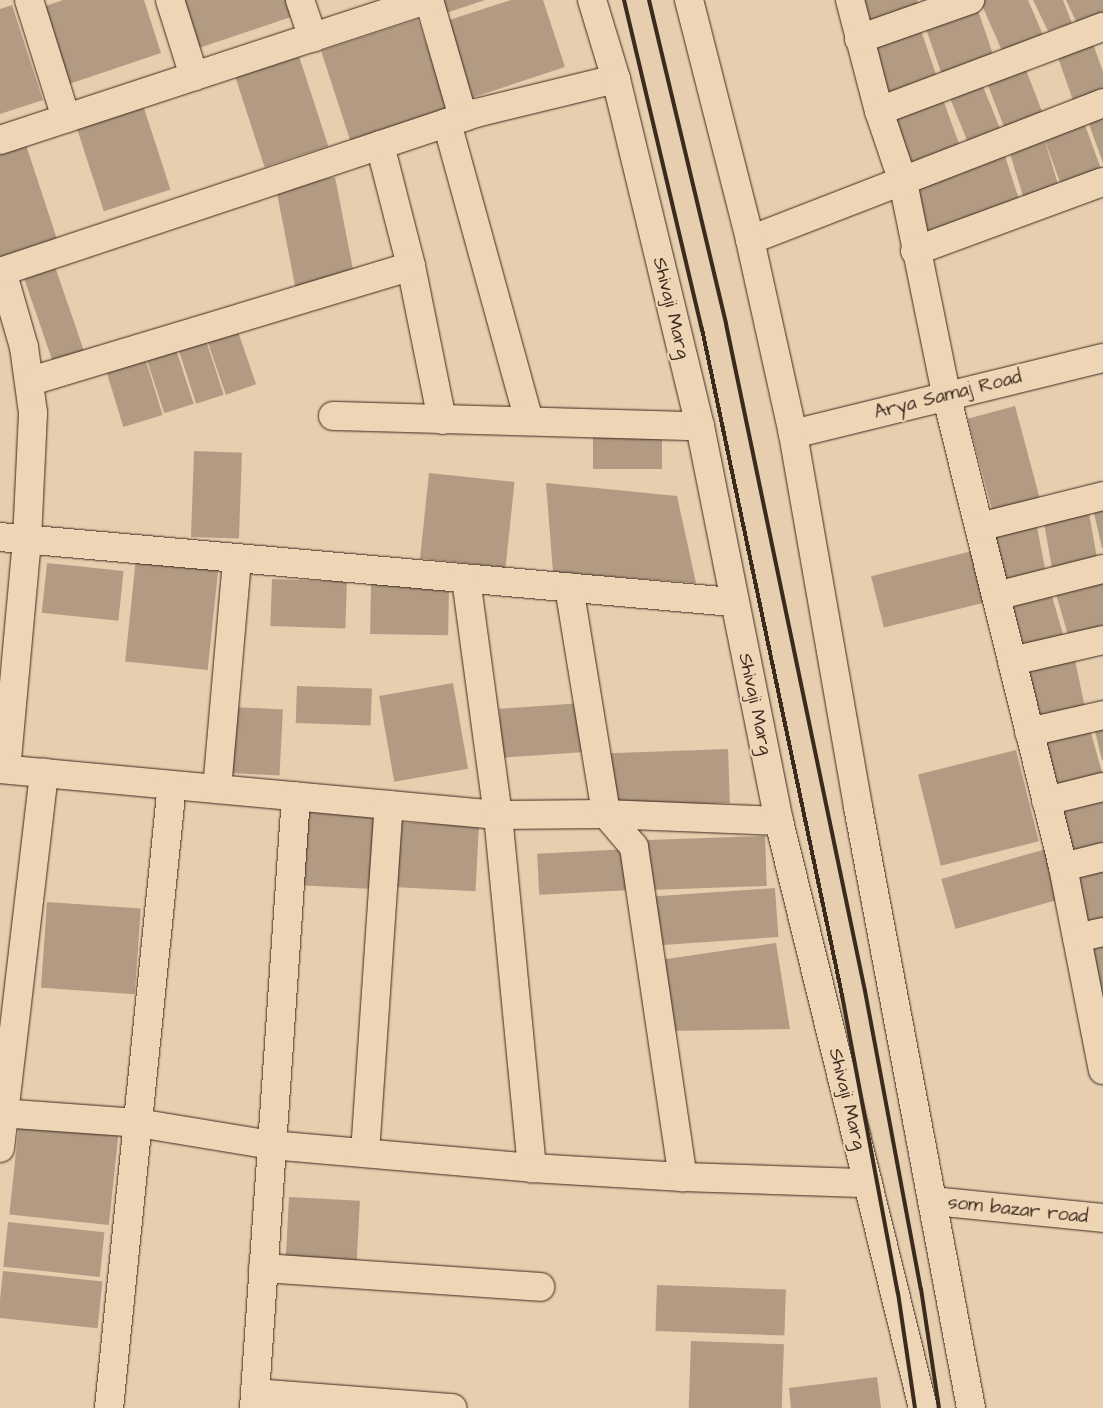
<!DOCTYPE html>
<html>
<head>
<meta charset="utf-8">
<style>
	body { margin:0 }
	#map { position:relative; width:1103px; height:1408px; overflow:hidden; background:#e7ceaf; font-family:"Architects Daughter",sans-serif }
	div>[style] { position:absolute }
	.building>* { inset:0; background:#b29b82; transform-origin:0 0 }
	.roads { filter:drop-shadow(0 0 1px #3b2a1e) drop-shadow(0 0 1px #3b2a1e) }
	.minor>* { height:28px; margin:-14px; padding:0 14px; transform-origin:14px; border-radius:14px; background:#eed5b5 }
	.major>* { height:28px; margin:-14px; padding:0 14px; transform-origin:14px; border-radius:14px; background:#eed5b5 }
	.rail>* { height:4px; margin:-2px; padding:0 2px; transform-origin:2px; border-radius:2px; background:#3b2a1e }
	span { translate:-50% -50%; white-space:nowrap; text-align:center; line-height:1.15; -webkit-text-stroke:4.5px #eed5b5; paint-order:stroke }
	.street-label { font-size:19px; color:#3b2a1e }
</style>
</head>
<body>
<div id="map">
	<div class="building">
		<div style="clip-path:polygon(63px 0,144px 0,161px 53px,63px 86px,37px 9px)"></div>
		<div style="clip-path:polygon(176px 0,286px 0,291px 17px,193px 50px)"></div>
		<div style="clip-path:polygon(439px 0,485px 0,443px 14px)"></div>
		<div style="clip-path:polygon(511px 0,543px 0,565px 67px,468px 99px,443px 22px)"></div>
		<div style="clip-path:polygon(860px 0,917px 0,921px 11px,871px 30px)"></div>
		<div style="clip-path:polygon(983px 0,1028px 0,1043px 35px,1003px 53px,980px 1px)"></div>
		<div style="clip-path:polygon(1033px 0,1063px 0,1072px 23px,1048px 31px)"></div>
		<div style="clip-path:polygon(1066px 0,1103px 0,1103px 18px,1079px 28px)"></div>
		<div style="left:975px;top:2px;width:65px;height:55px;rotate:71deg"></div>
		<div style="clip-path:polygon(12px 5px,43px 100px,0 114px,0 9px)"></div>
		<div style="left:418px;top:19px;width:100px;height:102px;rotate:72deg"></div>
		<div style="left:918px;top:22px;width:65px;height:55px;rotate:71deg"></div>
		<div style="clip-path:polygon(1090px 35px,1103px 72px,1103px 99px,1076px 109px,1055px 49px)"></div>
		<div style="left:298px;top:53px;width:98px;height:67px;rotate:72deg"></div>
		<div style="left:1023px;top:62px;width:63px;height:41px;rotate:69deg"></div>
		<div style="left:980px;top:79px;width:61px;height:35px;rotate:68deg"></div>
		<div style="left:941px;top:94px;width:64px;height:56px;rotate:70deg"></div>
		<div style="left:142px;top:102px;width:92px;height:70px;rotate:72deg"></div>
		<div style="clip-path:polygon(1103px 106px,1103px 163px,1085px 113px)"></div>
		<div style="left:1081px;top:114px;width:63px;height:43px;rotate:70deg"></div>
		<div style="left:1043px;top:135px;width:62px;height:37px;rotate:73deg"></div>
		<div style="clip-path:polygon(24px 139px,57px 239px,0 258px,0 147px)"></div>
		<div style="left:1003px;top:150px;width:62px;height:98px;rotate:72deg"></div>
		<div style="left:335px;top:177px;width:102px;height:60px;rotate:79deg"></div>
		<div style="left:53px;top:261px;width:100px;height:33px;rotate:71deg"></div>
		<div style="left:234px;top:320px;width:68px;height:32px;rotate:71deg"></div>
		<div style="left:203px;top:331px;width:67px;height:29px;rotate:72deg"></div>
		<div style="left:173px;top:340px;width:67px;height:31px;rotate:72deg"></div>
		<div style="left:143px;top:351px;width:67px;height:41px;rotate:73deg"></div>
		<div style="left:1015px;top:406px;width:98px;height:49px;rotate:75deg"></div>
		<div style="left:593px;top:426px;width:69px;height:43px"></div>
		<div style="left:194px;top:451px;width:48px;height:86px;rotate:2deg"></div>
		<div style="left:429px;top:473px;width:86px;height:86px;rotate:6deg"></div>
		<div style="clip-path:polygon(546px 483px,677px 496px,696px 583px,553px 572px)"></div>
		<div style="clip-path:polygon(1103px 506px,1103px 548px,1102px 548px,1093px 509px)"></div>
		<div style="left:1089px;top:513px;width:50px;height:46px;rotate:80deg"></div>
		<div style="left:1036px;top:522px;width:52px;height:43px;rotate:79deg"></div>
		<div style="left:972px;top:551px;width:53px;height:104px;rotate:76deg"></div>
		<div style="left:136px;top:558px;width:83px;height:104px;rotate:6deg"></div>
		<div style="left:47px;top:563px;width:77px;height:50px;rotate:6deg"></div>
		<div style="clip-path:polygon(1103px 570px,1103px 632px,1070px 642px,1053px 584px)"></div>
		<div style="left:272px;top:579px;width:75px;height:47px;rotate:2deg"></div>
		<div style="left:371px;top:584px;width:78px;height:50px;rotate:1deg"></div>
		<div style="left:1050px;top:589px;width:55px;height:41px;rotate:74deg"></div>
		<div style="left:1073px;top:651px;width:56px;height:55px;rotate:78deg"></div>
		<div style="left:453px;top:683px;width:87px;height:75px;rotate:80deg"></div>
		<div style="left:297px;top:686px;width:75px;height:37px;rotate:2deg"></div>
		<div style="left:582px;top:703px;width:49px;height:83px;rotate:86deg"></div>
		<div style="left:233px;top:707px;width:50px;height:66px;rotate:3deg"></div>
		<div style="clip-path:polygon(1103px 721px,1103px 760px,1102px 760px,1093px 723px)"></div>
		<div style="left:1088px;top:723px;width:56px;height:50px;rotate:74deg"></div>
		<div style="left:728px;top:749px;width:54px;height:119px;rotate:88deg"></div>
		<div style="left:1016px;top:750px;width:94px;height:101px;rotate:76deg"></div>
		<div style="clip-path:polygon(1103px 796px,1103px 852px,1073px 859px,1059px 804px)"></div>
		<div style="left:299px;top:806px;width:83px;height:79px;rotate:3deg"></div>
		<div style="left:397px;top:822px;width:82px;height:65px;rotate:3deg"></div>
		<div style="left:765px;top:836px;width:50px;height:125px;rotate:88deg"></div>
		<div style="left:629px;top:849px;width:41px;height:92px;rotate:87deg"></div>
		<div style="left:1046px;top:849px;width:52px;height:109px;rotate:74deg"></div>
		<div style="clip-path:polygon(1103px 863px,1103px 921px,1080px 927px,1067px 872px)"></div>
		<div style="left:775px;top:888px;width:49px;height:123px;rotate:86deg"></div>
		<div style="left:47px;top:902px;width:94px;height:86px;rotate:4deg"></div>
		<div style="clip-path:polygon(1103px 941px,1103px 999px,1086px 945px)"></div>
		<div style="clip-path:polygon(776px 943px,790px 1029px,666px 1031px,653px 961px)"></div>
		<div style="left:19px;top:1123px;width:100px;height:92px;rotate:6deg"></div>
		<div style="left:289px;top:1197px;width:71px;height:62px;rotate:3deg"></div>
		<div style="left:8px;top:1222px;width:97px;height:45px;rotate:6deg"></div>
		<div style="left:3px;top:1271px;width:100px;height:47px;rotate:6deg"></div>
		<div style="left:657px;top:1285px;width:129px;height:46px;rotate:2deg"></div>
		<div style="left:691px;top:1341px;width:93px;height:67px;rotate:2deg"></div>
		<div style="clip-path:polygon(877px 1377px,881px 1408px,791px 1408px,789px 1388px)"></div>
	</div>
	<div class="roads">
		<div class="minor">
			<div style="left:29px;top:0;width:124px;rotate:72.6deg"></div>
			<div style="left:170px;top:0;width:80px;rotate:72.5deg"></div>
			<div style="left:300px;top:0;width:40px;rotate:71.1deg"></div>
			<div style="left:429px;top:0;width:122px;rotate:73.8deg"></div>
			<div style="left:850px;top:0;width:115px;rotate:75.4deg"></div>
			<div style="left:879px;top:111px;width:75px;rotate:71.3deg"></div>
			<div style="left:903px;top:182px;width:216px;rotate:78.5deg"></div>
			<div style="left:946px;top:394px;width:487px;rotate:76.1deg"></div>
			<div style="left:1063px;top:867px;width:207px;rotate:78.9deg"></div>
			<div style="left:859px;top:39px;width:118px;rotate:-19.4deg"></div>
			<div style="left:879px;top:111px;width:239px;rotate:-20.6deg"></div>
			<div style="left:447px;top:123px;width:309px;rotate:74.6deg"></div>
			<div style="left:0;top:140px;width:449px;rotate:-18.2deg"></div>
			<div style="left:380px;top:145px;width:125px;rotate:75.6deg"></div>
			<div style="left:411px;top:266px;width:157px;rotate:78.6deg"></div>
			<div style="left:750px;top:240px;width:379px;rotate:-21.2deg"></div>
			<div style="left:915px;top:251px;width:200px;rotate:-20.2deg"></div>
			<div style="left:2px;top:271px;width:79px;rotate:73.9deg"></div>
			<div style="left:24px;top:347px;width:67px;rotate:82.2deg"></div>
			<div style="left:33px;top:413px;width:127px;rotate:92.7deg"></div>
			<div style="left:27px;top:540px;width:230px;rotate:95.2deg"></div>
			<div style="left:0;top:272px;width:502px;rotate:-18.47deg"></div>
			<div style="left:476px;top:113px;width:144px;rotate:-13.7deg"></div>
			<div style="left:31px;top:381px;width:397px;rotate:-16.8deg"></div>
			<div style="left:333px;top:416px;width:367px;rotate:1.6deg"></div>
			<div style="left:793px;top:434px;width:319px;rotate:-13.8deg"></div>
			<div style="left:979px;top:527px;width:128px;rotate:-14deg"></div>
			<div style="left:0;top:537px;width:736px;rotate:5.07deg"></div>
			<div style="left:466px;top:579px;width:238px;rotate:82.3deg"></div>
			<div style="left:498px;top:815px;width:355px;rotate:84.5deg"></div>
			<div style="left:569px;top:587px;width:230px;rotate:80.7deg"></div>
			<div style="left:606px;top:814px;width:43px;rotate:49.7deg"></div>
			<div style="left:634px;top:847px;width:334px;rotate:81.6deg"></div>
			<div style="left:996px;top:596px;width:110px;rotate:-14.2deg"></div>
			<div style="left:1012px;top:661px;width:93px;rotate:-13deg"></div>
			<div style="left:1029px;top:732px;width:76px;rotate:-12.9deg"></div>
			<div style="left:0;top:769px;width:500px;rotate:5.28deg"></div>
			<div style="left:498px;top:815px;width:108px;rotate:-0.5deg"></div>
			<div style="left:606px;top:814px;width:173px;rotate:2.3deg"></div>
			<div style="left:217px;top:789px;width:230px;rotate:-85deg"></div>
			<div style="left:1046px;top:801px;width:59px;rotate:-13.8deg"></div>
			<div style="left:1063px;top:867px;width:41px;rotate:-14deg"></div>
			<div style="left:1077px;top:938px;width:27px;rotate:-13deg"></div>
			<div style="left:0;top:1113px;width:138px;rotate:4.1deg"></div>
			<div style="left:138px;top:1123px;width:135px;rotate:9.4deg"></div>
			<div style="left:271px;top:1145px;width:262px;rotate:5deg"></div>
			<div style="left:532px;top:1168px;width:151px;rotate:3.4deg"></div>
			<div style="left:683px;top:1177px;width:185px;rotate:1.9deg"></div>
			<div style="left:0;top:1148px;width:378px;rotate:-83.3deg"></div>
			<div style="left:365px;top:1153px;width:349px;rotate:-86.1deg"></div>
			<div style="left:933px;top:1201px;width:171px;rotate:5.7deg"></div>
			<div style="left:263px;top:1268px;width:278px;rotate:3.9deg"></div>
			<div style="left:255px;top:1393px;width:198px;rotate:4.4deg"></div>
			<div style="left:109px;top:1408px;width:626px;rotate:-84.23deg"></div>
			<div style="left:254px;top:1408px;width:613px;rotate:-86.07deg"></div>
		</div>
		<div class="major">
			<div style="left:592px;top:0;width:83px;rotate:73.1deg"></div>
			<div style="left:616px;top:79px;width:357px;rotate:76.4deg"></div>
			<div style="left:700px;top:426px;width:403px;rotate:78.7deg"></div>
			<div style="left:779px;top:821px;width:604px;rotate:76.22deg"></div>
			<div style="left:689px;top:0;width:248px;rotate:75.7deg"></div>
			<div style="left:750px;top:240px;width:199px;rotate:77.5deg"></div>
			<div style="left:793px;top:434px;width:379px;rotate:80.1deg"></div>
			<div style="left:858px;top:807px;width:612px;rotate:79.35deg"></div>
		</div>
	</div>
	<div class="rail">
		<div style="left:624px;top:0;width:338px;rotate:76.7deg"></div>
		<div style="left:702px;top:329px;width:681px;rotate:78.13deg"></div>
		<div style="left:842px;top:995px;width:303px;rotate:79.4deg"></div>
		<div style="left:898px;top:1293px;width:116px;rotate:81.6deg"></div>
		<div style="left:649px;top:0;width:333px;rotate:76.6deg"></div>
		<div style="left:726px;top:324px;width:681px;rotate:78.23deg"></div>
		<div style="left:865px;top:991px;width:303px;rotate:79.4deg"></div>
		<div style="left:921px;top:1289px;width:120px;rotate:81.4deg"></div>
	</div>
	<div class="street-label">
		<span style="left:671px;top:308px;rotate:76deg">Shivaji Marg</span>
		<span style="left:948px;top:395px;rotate:-14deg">Arya Samaj Road</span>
		<span style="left:755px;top:704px;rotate:78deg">Shivaji Marg</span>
		<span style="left:847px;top:1099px;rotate:76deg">Shivaji Marg</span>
		<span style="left:1018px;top:1210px;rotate:6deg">som bazar road</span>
	</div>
</div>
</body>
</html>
